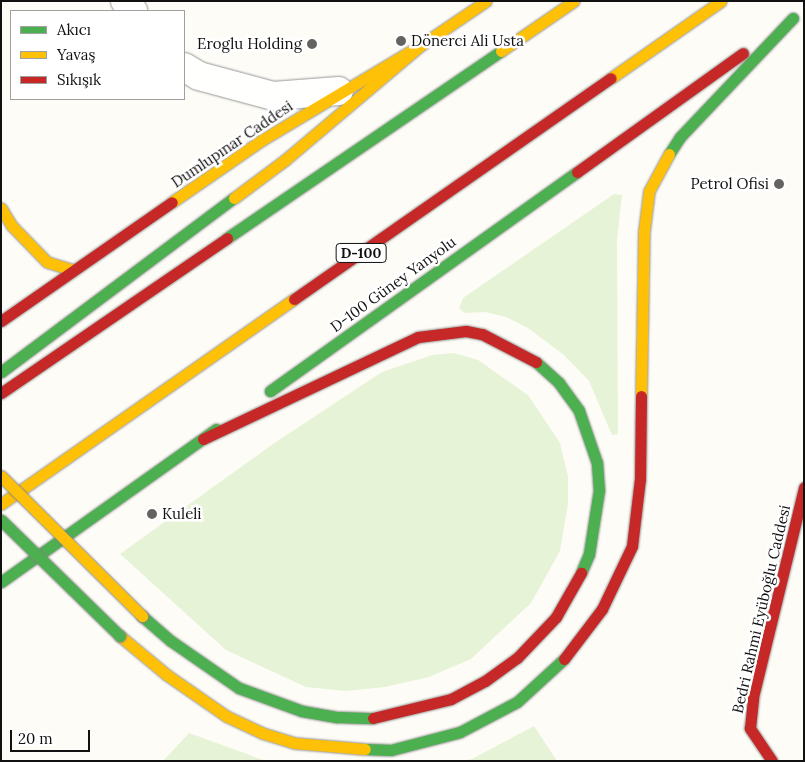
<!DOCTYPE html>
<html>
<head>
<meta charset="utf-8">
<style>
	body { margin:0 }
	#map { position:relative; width:805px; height:762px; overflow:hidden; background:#fdfcf7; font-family:Lora,serif }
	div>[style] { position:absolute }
	.green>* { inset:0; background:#e7f3d7 }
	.roads { filter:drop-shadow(0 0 1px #979795) drop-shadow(0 0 1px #979795) }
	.street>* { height:28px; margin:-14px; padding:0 14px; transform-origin:14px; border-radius:14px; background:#fffffe }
	.fast>* { height:11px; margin:-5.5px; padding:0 5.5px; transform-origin:5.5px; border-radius:5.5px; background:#4caf50 }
	.slow>* { height:11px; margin:-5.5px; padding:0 5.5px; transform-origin:5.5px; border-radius:5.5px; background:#ffc107 }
	.jam>* { height:11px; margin:-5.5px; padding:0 5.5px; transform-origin:5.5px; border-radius:5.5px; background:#c62828 }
	.bridges { filter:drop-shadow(0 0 1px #858482) drop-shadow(0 0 1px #858482) }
	.fast-bridge>* { height:11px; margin:-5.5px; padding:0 5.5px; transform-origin:5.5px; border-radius:5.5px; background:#4caf50 }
	.slow-bridge>* { height:11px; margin:-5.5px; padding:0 5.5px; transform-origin:5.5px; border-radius:5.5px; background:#ffc107 }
	.dots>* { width:14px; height:14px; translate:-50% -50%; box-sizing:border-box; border:2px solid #fff; border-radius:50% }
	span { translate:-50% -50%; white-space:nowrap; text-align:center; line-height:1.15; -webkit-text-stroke:5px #fff; paint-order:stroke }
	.shield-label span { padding:1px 4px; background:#fff; border:1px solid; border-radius:4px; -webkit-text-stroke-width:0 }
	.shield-label { font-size:14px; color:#111; font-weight:700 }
	.poi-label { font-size:15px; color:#111 }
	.left { translate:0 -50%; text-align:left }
	.right { translate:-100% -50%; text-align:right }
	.street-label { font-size:15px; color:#111 }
	.frame { position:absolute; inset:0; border:2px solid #111; pointer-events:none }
	.legend { position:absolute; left:10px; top:10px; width:175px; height:90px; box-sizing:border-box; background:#fff; border:1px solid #a0a0a0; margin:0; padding:6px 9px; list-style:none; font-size:15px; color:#111 }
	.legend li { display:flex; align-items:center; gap:10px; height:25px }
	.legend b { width:25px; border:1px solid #a0a0a0 }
	.scale { position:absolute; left:10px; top:730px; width:80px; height:22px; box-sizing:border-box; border:2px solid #111; border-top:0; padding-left:6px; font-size:15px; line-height:18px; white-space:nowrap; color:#111; -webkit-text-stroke:4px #fff; paint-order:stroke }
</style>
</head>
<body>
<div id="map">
	<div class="green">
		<div style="clip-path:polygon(614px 194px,622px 195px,617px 240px,618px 434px,612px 435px,589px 381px,564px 355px,528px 328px,506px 317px,485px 312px,464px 313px,459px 308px,463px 298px)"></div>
		<div style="clip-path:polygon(454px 353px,478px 360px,528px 395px,560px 443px,568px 476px,568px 504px,560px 551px,531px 603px,471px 659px,429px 677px,385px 687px,346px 691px,306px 687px,226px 650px,120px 554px,273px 444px,382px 372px,432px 355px)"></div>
		<div style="clip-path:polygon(534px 726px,557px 761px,463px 761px,472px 759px)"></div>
		<div style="clip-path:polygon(189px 733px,266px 761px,163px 761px)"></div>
	</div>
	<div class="roads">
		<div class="street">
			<div style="left:125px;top:1px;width:13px;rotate:51deg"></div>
			<div style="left:184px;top:67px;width:17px;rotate:31deg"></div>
			<div style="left:199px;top:76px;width:77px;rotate:15.1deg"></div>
			<div style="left:273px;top:96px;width:66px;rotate:-4.3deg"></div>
		</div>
		<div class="fast">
			<div style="left:669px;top:154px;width:20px;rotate:-57deg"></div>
			<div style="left:680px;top:137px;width:164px;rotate:-46.5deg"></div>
			<div style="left:227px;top:238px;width:332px;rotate:-34.3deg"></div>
			<div style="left:536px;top:362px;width:31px;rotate:42deg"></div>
			<div style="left:559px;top:383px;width:34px;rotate:54deg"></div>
			<div style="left:579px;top:411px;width:55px;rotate:70.9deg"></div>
			<div style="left:597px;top:463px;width:27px;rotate:86deg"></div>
			<div style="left:599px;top:490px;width:65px;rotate:98.9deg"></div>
			<div style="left:589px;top:554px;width:21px;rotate:113deg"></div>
			<div style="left:1px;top:372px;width:291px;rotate:-36.8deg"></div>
			<div style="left:270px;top:391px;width:377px;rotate:-35.5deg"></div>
			<div style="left:1px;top:582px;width:264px;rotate:-35.4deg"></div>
			<div style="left:142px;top:616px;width:38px;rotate:41deg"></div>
			<div style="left:171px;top:641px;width:83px;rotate:34.7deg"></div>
			<div style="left:239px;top:688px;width:67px;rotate:20.1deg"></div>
			<div style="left:302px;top:711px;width:36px;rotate:10deg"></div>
			<div style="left:337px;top:717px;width:36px;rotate:2deg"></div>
			<div style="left:365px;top:749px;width:26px;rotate:2deg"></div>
			<div style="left:391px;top:750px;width:71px;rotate:-14.6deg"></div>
			<div style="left:460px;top:732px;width:64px;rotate:-27.8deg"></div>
			<div style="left:517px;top:702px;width:64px;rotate:-42.5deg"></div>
		</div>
		<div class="slow">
			<div style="left:501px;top:51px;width:88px;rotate:-34.4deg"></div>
			<div style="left:611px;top:78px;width:134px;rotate:-35deg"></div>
			<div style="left:234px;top:198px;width:64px;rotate:-36.7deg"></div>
			<div style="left:285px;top:160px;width:178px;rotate:-40.2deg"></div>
			<div style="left:172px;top:202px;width:109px;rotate:-34.6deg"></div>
			<div style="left:262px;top:140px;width:185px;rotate:-30.9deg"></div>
			<div style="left:421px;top:45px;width:78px;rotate:-34.1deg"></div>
			<div style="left:1px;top:208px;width:21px;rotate:59deg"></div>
			<div style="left:12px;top:226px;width:50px;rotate:45.8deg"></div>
			<div style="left:47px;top:262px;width:28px;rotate:17deg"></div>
			<div style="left:641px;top:396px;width:165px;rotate:-89deg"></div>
			<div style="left:644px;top:231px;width:40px;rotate:-82.9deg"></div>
			<div style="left:649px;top:191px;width:42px;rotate:-61.6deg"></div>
			<div style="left:1px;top:504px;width:358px;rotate:-35deg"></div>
			<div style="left:120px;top:636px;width:61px;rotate:39.7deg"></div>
			<div style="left:167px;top:675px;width:72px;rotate:34.8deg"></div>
			<div style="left:226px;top:716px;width:40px;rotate:25deg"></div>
			<div style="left:262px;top:733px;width:34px;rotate:17deg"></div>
			<div style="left:294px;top:743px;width:71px;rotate:4.8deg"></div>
		</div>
		<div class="jam">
			<div style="left:577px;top:172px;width:204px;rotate:-35.6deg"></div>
			<div style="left:294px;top:299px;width:386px;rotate:-34.9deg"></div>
			<div style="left:1px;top:321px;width:208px;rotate:-34.8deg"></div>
			<div style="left:1px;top:393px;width:274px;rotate:-34.4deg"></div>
			<div style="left:203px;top:439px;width:238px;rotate:-25.4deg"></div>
			<div style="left:418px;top:337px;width:48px;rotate:-7.1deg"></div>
			<div style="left:466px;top:331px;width:16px;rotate:11deg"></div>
			<div style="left:482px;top:334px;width:61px;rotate:27.4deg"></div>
			<div style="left:564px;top:659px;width:63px;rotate:-52.8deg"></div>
			<div style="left:602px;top:609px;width:70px;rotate:-64.5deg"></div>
			<div style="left:632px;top:546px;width:67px;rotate:-83.2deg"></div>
			<div style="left:640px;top:479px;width:83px;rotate:-89.3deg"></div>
			<div style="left:373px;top:718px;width:80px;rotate:-13.7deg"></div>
			<div style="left:451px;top:699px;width:38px;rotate:-28deg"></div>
			<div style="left:485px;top:681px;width:39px;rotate:-36deg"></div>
			<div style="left:517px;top:658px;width:57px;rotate:-46.4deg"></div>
			<div style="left:556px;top:617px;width:51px;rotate:-60.4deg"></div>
			<div style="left:772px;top:761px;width:40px;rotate:-124deg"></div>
			<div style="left:750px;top:728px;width:31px;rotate:-84deg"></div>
			<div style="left:753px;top:697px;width:216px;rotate:-76.3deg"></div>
		</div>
	</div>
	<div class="bridges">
		<div class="fast-bridge">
			<div style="left:1px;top:520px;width:166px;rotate:44.3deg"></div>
		</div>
		<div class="slow-bridge">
			<div style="left:1px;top:476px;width:199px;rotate:44.8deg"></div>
		</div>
	</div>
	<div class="dots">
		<div style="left:401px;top:41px;background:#646362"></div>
		<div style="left:312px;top:44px;background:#646362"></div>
		<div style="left:779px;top:184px;background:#646362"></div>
		<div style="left:152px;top:514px;background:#646362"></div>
	</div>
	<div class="shield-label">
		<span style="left:361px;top:253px">D-100</span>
	</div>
	<div class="poi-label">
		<span class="left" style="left:411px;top:41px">Dönerci Ali Usta</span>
		<span class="right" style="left:302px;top:44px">Eroglu Holding</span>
		<span class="right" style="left:769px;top:184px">Petrol Ofisi</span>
		<span class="left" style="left:162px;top:514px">Kuleli</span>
	</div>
	<div class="street-label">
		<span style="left:232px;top:144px;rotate:-34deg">Dumlupınar Caddesi</span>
		<span style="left:393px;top:284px;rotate:-36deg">D-100 Güney Yanyolu</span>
		<span style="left:761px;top:609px;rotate:-77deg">Bedri Rahmi Eyüboğlu Caddesi</span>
	</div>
	<div class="frame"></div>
	<ul class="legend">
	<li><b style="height:6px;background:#4caf50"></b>Akıcı</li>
	<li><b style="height:6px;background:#ffc107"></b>Yavaş</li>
	<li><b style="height:6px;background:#c62828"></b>Sıkışık</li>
	</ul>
	<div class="scale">20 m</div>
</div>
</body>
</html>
